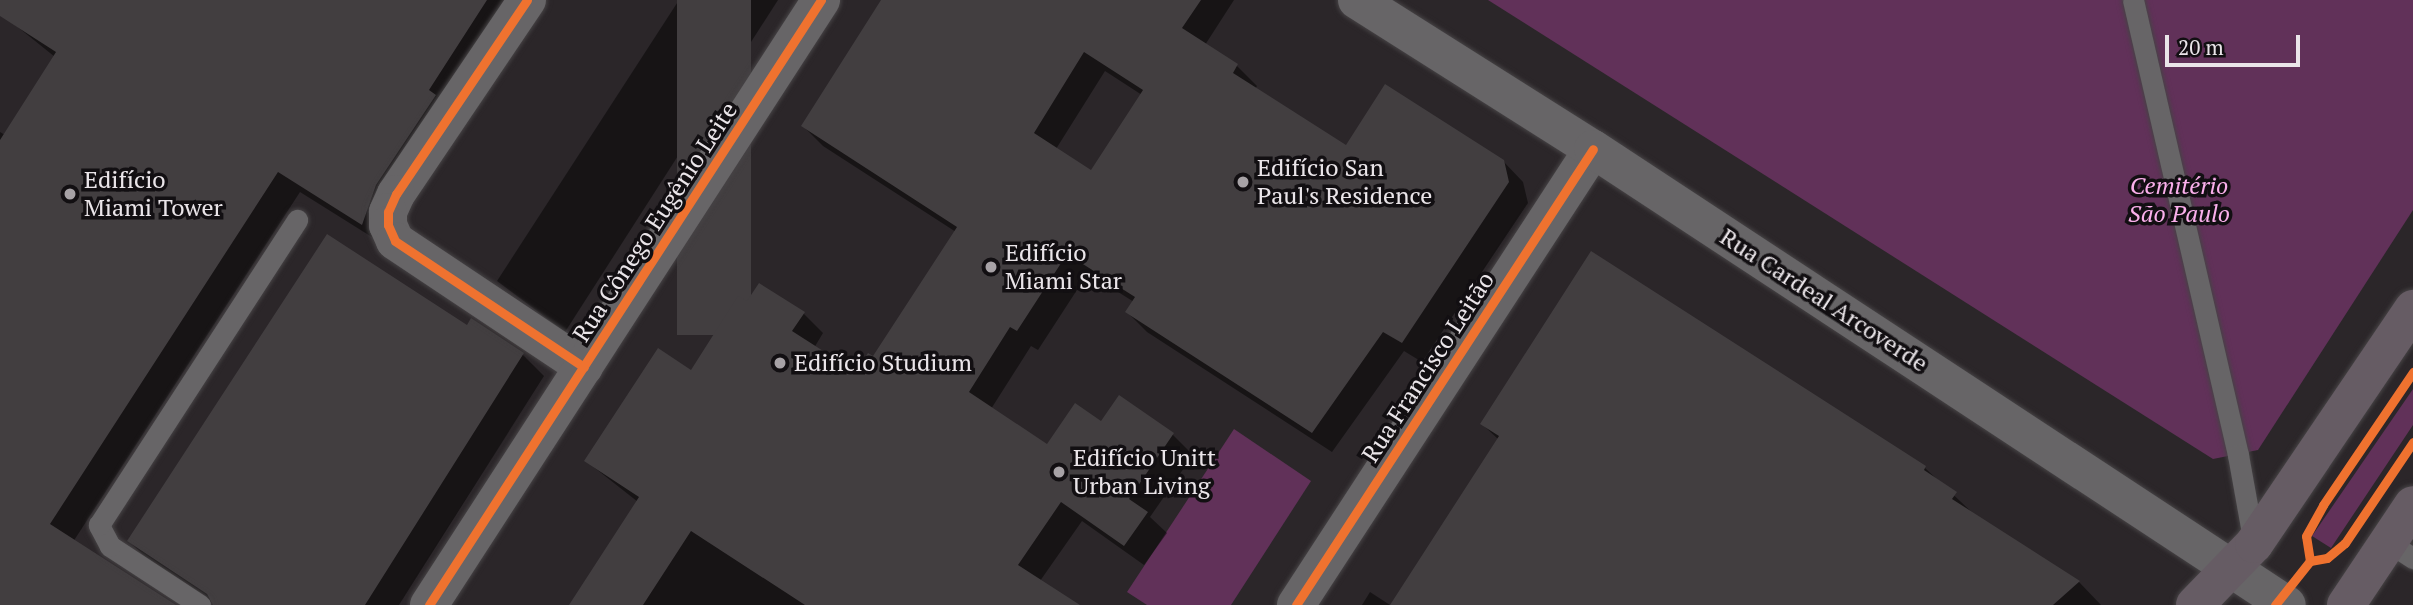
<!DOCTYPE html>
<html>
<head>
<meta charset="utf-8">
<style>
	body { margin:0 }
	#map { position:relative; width:2413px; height:605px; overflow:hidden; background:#2b2629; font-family:"PT Serif",serif }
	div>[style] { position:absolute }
	.green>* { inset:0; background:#613159 }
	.shadow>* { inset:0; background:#0007 }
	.building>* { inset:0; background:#423e40; transform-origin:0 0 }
	.roads { filter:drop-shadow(0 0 2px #464345) drop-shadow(0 0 2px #464345) }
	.lane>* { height:21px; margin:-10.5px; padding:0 10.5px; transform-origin:10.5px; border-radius:10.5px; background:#676567 }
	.street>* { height:38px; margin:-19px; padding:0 19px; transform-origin:19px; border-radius:19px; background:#676567 }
	.secondary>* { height:38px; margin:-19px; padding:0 19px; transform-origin:19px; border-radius:19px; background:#676567 }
	.primary>* { height:38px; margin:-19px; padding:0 19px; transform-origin:19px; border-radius:19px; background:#665c64 }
	.cycleway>* { height:9px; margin:-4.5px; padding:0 4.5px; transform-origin:4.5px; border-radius:4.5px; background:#ef722f }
	.dots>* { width:19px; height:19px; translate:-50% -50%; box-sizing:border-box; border:4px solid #120f12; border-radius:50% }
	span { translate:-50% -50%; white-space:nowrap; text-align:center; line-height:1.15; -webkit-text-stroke:7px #120f12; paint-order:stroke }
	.poi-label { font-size:24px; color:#eae5e9 }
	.left { translate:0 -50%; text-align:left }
	.park-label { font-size:24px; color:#faafeb; font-style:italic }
	.street-label { font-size:24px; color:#eae5e9 }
	.scale { position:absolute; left:2165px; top:35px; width:135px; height:32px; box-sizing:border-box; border:4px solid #eae5e9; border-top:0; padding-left:9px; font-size:21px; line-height:24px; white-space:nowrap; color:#eae5e9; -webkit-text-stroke:5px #120f12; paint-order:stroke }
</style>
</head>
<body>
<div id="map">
	<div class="green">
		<div style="clip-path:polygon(1488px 0,2413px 0,2413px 210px,2258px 450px,2213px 459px)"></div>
		<div style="clip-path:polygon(2413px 389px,2413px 425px,2331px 548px,2312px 536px)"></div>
		<div style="clip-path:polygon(1234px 429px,1311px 481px,1231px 605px,1147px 605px,1127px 592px)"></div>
	</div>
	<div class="shadow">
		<div style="clip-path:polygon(22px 0,522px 0,383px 244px,300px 192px,73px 542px,172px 605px,0 605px,0 132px,5px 135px,55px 57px,9px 20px)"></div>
		<div style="clip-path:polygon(679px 0,778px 0,565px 332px,497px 281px)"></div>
		<div style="clip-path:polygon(evenodd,885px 0,1234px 0,1205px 45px,1237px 66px,1257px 86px,1255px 89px,1346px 148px,1503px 161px,1523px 182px,1528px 203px,1422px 362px,1404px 351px,1332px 452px,1147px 332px,1127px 312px,1134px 302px,1088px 273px,1038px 350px,1031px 346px,991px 409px,1048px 446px,1101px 423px,1173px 435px,1193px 455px,1150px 517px,1167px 533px,1144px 565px,1082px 521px,1040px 581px,1078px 605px,571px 605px,638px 502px,586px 461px,692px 372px,747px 303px,803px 313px,823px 333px,814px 348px,856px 375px,873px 359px,956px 232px,823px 146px,803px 126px,885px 0,1105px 71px,1142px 95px,1092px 173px,1056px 149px,1105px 71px)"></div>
		<div style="clip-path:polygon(1591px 253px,1925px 468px,1978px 518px,2079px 582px,2101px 605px,1392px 605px,1499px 440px,1482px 424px)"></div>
		<div style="clip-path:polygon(467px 327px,523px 355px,544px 376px,399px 605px,215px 605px,150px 562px,129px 541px)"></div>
		<div style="clip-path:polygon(1370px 592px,1390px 605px,1362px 605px)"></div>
	</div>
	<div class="building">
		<div style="clip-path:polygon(0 0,487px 0,429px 90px,436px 95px,376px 185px,362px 225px,278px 172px,50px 524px,176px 605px,0 605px,0 140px,56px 52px,0 16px)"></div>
		<div style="left:677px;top:0;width:74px;height:335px"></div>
		<div style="clip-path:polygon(evenodd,881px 0,1201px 0,1182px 28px,1238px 64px,1233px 73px,1346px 145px,1385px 84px,1504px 160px,1509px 182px,1402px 343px,1383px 332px,1312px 433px,1125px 312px,1135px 297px,1067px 254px,1017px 331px,1010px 327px,969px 392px,1047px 444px,1075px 403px,1101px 421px,1119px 395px,1174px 433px,1129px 499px,1148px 512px,1124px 546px,1061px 502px,1018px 565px,1080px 605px,805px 605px,691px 531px,643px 605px,569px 605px,639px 497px,584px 461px,658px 348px,691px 370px,738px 296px,747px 301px,759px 283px,805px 312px,792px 331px,856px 372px,868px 353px,873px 356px,957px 227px,801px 126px,881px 0,1084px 52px,1143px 90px,1091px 170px,1034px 133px,1084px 52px)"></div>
		<div style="clip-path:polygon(327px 234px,467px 325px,471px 318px,524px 353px,365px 605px,213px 605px,207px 594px,127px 541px)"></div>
		<div style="clip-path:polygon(1591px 251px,1926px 466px,1924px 470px,1957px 492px,1952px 499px,2080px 581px,2053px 605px,1390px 605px,1499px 436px,1480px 424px)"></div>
	</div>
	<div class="roads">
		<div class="lane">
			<div style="left:2133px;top:0;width:467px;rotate:77deg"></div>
			<div style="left:2238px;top:455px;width:90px;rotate:79.8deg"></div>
			<div style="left:2388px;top:542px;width:30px;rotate:33deg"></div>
			<div style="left:200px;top:605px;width:108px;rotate:-146.8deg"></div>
			<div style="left:110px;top:546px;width:24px;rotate:-118deg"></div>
			<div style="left:99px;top:525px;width:364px;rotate:-57deg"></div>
		</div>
		<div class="street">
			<div style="left:527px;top:0;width:234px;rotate:124deg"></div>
			<div style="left:396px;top:194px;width:20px;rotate:114deg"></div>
			<div style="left:388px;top:212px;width:13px;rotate:90deg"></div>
			<div style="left:388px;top:225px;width:17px;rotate:66deg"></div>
			<div style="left:395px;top:241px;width:227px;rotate:33.7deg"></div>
			<div style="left:429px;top:605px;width:721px;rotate:-57.06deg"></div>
			<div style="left:1296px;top:605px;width:544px;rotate:-56.92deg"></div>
		</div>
		<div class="secondary">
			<div style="left:1357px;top:0;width:279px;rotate:32.3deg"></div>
			<div style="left:1593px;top:149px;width:830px;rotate:33.31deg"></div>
		</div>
		<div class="primary">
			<div style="left:2195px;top:605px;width:85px;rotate:-46deg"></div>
			<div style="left:2254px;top:544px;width:284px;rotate:-55.9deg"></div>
			<div style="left:2346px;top:605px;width:120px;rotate:-56.2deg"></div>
		</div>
	</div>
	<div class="cycleway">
		<div style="left:527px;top:0;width:234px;rotate:124deg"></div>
		<div style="left:396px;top:194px;width:20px;rotate:114deg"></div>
		<div style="left:388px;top:212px;width:13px;rotate:90deg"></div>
		<div style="left:388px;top:225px;width:17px;rotate:66deg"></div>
		<div style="left:395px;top:241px;width:227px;rotate:33.7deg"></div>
		<div style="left:2310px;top:561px;width:25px;rotate:-99deg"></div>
		<div style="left:2306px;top:536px;width:35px;rotate:-61deg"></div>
		<div style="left:2323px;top:505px;width:161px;rotate:-55.9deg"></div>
		<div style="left:429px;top:605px;width:721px;rotate:-57.06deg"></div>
		<div style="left:1296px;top:605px;width:544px;rotate:-56.92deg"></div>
		<div style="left:2275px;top:605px;width:56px;rotate:-51.5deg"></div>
		<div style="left:2310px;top:561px;width:17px;rotate:-10deg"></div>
		<div style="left:2327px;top:558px;width:23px;rotate:-40deg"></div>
		<div style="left:2345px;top:543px;width:122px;rotate:-56deg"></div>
	</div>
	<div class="dots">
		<div style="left:1243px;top:182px;background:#a7a2a6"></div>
		<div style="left:70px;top:194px;background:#a7a2a6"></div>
		<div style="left:991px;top:267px;background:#a7a2a6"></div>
		<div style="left:780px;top:363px;background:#a7a2a6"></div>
		<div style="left:1059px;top:472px;background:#a7a2a6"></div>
	</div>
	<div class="poi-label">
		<span class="left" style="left:1257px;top:182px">Edifício San<br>Paul's Residence</span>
		<span class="left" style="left:84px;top:194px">Edifício<br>Miami Tower</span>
		<span class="left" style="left:1005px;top:267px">Edifício<br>Miami Star</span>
		<span class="left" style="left:794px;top:363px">Edifício Studium</span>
		<span class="left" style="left:1073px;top:472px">Edifício Unitt<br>Urban Living</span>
	</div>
	<div class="park-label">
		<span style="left:2179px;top:200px">Cemitério<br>São Paulo</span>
	</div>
	<div class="street-label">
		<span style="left:655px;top:222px;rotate:-57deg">Rua Cônego Eugênio Leite</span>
		<span style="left:1824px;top:300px;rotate:33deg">Rua Cardeal Arcoverde</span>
		<span style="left:1428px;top:367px;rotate:-57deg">Rua Francisco Leitão</span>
	</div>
	<div class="scale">20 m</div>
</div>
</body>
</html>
